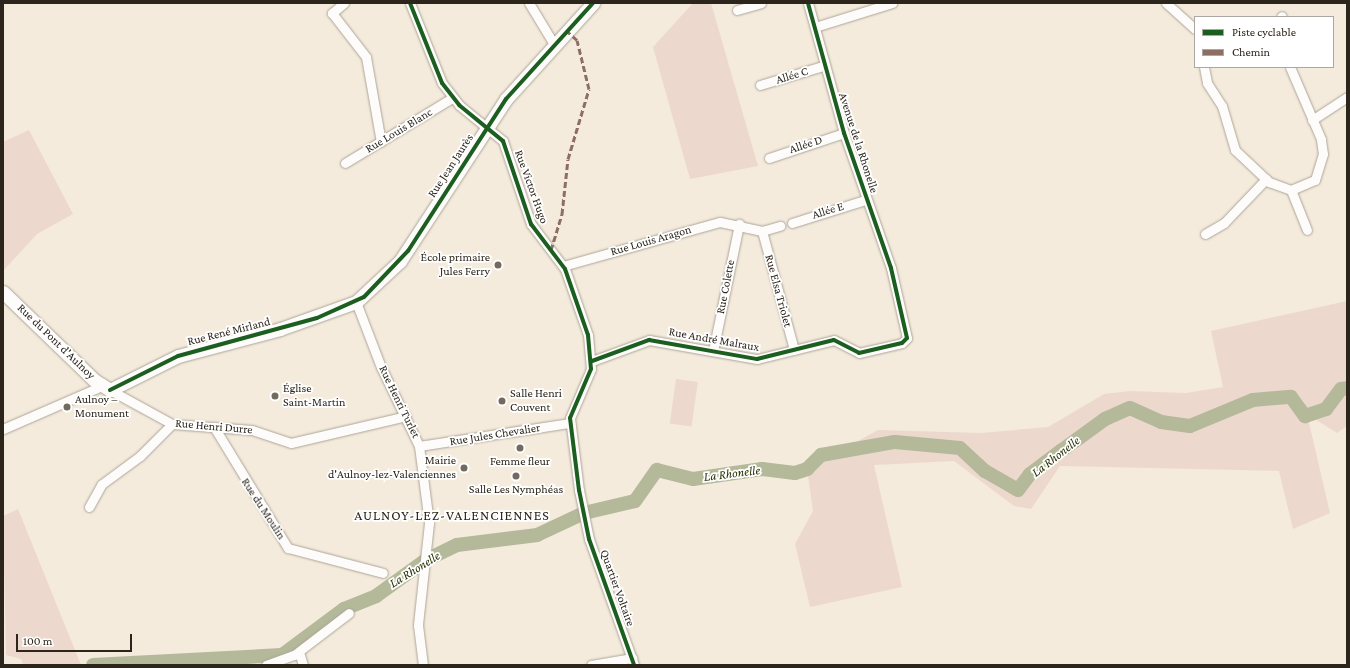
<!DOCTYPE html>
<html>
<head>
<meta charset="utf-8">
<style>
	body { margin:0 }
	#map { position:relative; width:1350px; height:668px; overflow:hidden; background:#f4ebdc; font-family:"Crimson Pro",serif }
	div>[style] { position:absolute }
	.green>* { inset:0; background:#edd8cd; transform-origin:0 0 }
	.river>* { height:14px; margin:-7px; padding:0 7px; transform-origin:7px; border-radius:7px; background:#b4b99a }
	.roads { filter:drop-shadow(0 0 1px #aca599) drop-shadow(0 0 1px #aca599) }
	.street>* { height:9px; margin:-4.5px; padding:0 4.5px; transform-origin:4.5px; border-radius:4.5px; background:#fdfcfa }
	.secondary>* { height:13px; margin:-6.5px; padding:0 6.5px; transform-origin:6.5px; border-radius:6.5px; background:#fdfcfa }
	.quiet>* { height:3px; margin-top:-1.5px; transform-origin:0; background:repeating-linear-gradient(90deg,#8d6e63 0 6px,transparent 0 9px) }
	.cycleway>* { height:4px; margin:-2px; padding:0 2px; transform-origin:2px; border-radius:2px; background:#1b5e20 }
	.dots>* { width:11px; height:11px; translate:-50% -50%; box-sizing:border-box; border:2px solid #fff; border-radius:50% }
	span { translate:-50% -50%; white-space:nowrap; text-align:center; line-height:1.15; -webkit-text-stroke:3.5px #fff; paint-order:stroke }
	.street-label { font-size:12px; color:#2c251b }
	.poi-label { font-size:12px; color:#2c251b }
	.right { translate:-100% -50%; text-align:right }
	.left { translate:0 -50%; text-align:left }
	.water-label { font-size:13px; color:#283203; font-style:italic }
	.quarter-label { font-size:14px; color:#2c251b; letter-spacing:1px }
	.frame { position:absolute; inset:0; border:4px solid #2c251b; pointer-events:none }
	.legend { position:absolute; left:1194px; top:16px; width:140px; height:52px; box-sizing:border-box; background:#fff; border:1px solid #aba8a4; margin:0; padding:5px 7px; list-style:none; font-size:12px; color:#2c251b }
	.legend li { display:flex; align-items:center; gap:8px; height:20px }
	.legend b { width:20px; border:1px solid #aba8a4 }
	.scale { position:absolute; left:16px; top:634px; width:116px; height:18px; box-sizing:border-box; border:2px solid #2c251b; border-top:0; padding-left:5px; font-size:12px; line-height:14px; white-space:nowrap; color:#2c251b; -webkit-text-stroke:3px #fff; paint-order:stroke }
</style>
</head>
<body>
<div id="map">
	<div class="green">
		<div style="clip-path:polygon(693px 3px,711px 3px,758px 166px,690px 179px,653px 47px)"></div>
		<div style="clip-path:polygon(29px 130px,73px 214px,37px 234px,3px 271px,3px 142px)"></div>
		<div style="clip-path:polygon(1347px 301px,1347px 426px,1337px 433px,1307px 414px,1330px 513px,1293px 529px,1279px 471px,1060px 466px,1031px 509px,1014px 506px,954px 461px,874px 465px,902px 587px,810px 607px,795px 544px,813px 511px,807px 469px,878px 430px,981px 433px,1048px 427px,1104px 394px,1130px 391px,1186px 393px,1223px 387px,1211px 331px)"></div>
		<div style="left:676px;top:379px;width:22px;height:45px;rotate:8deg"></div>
		<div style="clip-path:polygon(18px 509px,81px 665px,23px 665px,21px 659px,6px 655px,3px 516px)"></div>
	</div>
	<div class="river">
		<div style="left:93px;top:665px;width:189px;rotate:-3deg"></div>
		<div style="left:282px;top:655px;width:77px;rotate:-36.6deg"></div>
		<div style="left:344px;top:609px;width:35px;rotate:-22deg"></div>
		<div style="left:376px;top:596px;width:62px;rotate:-35.8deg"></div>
		<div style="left:426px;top:560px;width:34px;rotate:-26deg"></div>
		<div style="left:457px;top:545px;width:81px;rotate:-7.1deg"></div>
		<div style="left:537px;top:535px;width:52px;rotate:-25.1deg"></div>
		<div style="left:584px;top:513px;width:52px;rotate:-13.2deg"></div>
		<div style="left:635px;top:501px;width:38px;rotate:-55deg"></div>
		<div style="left:657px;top:470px;width:37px;rotate:14deg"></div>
		<div style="left:693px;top:479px;width:70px;rotate:-8.2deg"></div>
		<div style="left:762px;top:469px;width:33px;rotate:7deg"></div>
		<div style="left:795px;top:473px;width:13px;rotate:-18deg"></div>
		<div style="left:807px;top:469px;width:20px;rotate:-45deg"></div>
		<div style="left:821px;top:455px;width:75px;rotate:-10deg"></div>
		<div style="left:895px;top:442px;width:65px;rotate:5.3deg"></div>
		<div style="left:960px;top:448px;width:34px;rotate:43deg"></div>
		<div style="left:985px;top:471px;width:38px;rotate:30deg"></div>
		<div style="left:1018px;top:490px;width:20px;rotate:-53deg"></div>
		<div style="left:1030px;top:474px;width:39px;rotate:-37deg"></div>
		<div style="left:1061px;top:451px;width:54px;rotate:-36deg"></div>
		<div style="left:1105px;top:419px;width:27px;rotate:-24deg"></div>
		<div style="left:1130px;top:408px;width:34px;rotate:24deg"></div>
		<div style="left:1161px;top:422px;width:29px;rotate:8deg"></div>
		<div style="left:1190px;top:426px;width:68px;rotate:-22.4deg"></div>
		<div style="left:1253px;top:400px;width:38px;rotate:-5deg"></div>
		<div style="left:1291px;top:397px;width:24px;rotate:54deg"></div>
		<div style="left:1305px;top:416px;width:22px;rotate:-18deg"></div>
		<div style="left:1326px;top:409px;width:25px;rotate:-53deg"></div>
		<div style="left:1341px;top:389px;width:6px;rotate:-9deg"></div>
	</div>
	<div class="roads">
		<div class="street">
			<div style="left:344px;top:3px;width:16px;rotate:140deg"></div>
			<div style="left:332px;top:13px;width:56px;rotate:52.3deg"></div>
			<div style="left:366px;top:57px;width:86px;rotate:80deg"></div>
			<div style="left:410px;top:3px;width:86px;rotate:68.2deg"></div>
			<div style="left:442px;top:83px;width:28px;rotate:52deg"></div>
			<div style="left:459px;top:105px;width:57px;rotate:39.3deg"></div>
			<div style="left:503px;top:141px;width:88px;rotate:71.4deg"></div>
			<div style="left:531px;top:224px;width:56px;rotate:52.9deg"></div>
			<div style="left:565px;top:269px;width:70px;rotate:70.8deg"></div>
			<div style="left:588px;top:335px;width:34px;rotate:85deg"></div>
			<div style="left:591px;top:369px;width:53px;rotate:113.2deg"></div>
			<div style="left:570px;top:418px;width:73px;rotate:82.9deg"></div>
			<div style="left:579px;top:490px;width:50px;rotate:78.5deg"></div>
			<div style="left:589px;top:539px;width:134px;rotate:70.3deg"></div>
			<div style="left:529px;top:3px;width:50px;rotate:58.8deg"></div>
			<div style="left:1166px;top:3px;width:39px;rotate:42deg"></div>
			<div style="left:737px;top:10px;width:25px;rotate:-16deg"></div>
			<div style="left:1281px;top:17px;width:1px;rotate:-45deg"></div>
			<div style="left:815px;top:27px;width:81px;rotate:-17.3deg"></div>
			<div style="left:1204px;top:67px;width:16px;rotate:79deg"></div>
			<div style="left:1207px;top:83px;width:27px;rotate:57deg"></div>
			<div style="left:1222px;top:106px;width:46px;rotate:73.5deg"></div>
			<div style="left:1235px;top:150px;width:47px;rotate:43.3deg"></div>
			<div style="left:1269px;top:182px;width:23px;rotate:20deg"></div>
			<div style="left:1291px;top:190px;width:26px;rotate:-23deg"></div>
			<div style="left:1315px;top:180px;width:27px;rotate:-73deg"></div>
			<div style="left:1323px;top:154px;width:15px;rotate:-98deg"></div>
			<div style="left:1321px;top:139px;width:78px;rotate:-113.3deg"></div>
			<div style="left:760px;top:85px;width:66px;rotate:-16.8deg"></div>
			<div style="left:1312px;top:120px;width:42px;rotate:-33.3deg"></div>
			<div style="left:769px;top:158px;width:79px;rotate:-18.4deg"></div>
			<div style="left:345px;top:163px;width:125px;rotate:-31.3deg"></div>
			<div style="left:1291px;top:190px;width:43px;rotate:68.2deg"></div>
			<div style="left:792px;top:223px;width:77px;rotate:-17.5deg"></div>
			<div style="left:762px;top:231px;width:123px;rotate:74.9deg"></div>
			<div style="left:1205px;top:234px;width:22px;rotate:-30deg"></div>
			<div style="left:1224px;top:223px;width:61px;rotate:-46.3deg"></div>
			<div style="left:563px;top:266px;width:163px;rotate:-15.7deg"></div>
			<div style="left:720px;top:222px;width:43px;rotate:12.1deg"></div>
			<div style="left:762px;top:231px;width:19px;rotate:-16deg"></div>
			<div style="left:356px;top:302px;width:70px;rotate:69deg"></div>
			<div style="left:381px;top:367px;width:88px;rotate:64.3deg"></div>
			<div style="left:419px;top:446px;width:78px;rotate:82.6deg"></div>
			<div style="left:429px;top:523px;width:103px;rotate:96.2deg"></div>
			<div style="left:418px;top:625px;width:40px;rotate:82.9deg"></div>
			<div style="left:713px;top:351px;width:130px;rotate:-78.4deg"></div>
			<div style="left:592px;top:361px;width:61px;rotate:-20.2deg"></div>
			<div style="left:649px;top:340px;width:110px;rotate:10deg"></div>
			<div style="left:757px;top:359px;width:79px;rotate:-13.9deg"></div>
			<div style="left:834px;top:340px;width:28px;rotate:27deg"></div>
			<div style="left:859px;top:353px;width:44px;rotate:-13.1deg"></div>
			<div style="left:902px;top:343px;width:7px;rotate:-45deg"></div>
			<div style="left:907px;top:338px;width:72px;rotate:-102.9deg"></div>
			<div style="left:891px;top:268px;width:143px;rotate:-109.2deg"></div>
			<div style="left:844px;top:133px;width:135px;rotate:-105.5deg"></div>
			<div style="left:110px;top:390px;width:71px;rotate:28.7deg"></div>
			<div style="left:172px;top:424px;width:80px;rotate:4.3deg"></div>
			<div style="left:252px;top:430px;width:41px;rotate:18.4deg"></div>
			<div style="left:291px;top:443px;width:118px;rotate:-13.2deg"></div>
			<div style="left:214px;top:427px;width:142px;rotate:58.6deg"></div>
			<div style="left:288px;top:548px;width:98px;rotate:14.7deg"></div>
			<div style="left:3px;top:429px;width:108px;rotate:-23.5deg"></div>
			<div style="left:419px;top:446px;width:153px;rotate:-8.7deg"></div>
			<div style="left:89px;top:507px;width:26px;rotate:-61deg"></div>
			<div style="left:102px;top:484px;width:47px;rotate:-36.4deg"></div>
			<div style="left:140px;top:456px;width:45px;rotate:-45deg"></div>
			<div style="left:299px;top:652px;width:14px;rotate:73deg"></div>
			<div style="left:266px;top:665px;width:30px;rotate:-20deg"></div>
			<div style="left:294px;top:655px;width:69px;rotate:-37.4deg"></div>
			<div style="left:591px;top:665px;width:42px;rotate:-9.7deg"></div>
		</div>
		<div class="secondary">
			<div style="left:3px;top:292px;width:127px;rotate:44deg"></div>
			<div style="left:94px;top:380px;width:19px;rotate:32deg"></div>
			<div style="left:110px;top:390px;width:76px;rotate:-26.6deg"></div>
			<div style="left:178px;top:356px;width:106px;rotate:-14.8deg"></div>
			<div style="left:280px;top:329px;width:81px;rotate:-19.6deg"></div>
			<div style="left:356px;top:302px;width:60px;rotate:-43deg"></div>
			<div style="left:400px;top:261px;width:194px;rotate:-56.8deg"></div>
			<div style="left:506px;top:99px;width:130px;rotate:-47.8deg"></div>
		</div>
	</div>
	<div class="quiet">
		<div style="left:551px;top:250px;width:38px;rotate:-73deg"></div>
		<div style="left:562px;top:214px;width:55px;rotate:-83.8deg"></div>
		<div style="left:568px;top:159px;width:73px;rotate:-73.3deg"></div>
		<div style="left:589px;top:89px;width:50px;rotate:-103.8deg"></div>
		<div style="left:577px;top:40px;width:13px;rotate:-138deg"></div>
	</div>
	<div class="cycleway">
		<div style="left:410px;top:3px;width:86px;rotate:68.2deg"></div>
		<div style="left:442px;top:83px;width:28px;rotate:52deg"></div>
		<div style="left:459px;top:105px;width:57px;rotate:39.3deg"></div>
		<div style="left:503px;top:141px;width:88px;rotate:71.4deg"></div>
		<div style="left:531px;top:224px;width:56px;rotate:52.9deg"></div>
		<div style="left:565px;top:269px;width:70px;rotate:70.8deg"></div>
		<div style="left:588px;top:335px;width:34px;rotate:85deg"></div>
		<div style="left:591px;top:369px;width:53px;rotate:113.2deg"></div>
		<div style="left:570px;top:418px;width:73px;rotate:82.9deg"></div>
		<div style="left:579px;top:490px;width:50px;rotate:78.5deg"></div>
		<div style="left:589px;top:539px;width:134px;rotate:70.3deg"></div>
		<div style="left:592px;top:361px;width:61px;rotate:-20.2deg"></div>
		<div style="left:649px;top:340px;width:110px;rotate:10deg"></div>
		<div style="left:757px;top:359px;width:79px;rotate:-13.9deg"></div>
		<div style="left:834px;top:340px;width:28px;rotate:27deg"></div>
		<div style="left:859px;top:353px;width:44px;rotate:-13.1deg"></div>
		<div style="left:902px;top:343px;width:7px;rotate:-45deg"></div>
		<div style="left:907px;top:338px;width:72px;rotate:-102.9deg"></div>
		<div style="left:891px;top:268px;width:143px;rotate:-109.2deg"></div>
		<div style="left:844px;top:133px;width:135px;rotate:-105.5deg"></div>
		<div style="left:110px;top:390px;width:76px;rotate:-26.6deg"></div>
		<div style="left:178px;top:356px;width:144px;rotate:-15.3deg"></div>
		<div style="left:317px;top:318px;width:51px;rotate:-24.1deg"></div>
		<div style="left:364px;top:297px;width:64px;rotate:-46.3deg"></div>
		<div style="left:408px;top:251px;width:181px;rotate:-57.2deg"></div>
		<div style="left:506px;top:99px;width:130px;rotate:-47.8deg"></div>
	</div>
	<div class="dots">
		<div style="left:498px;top:265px;background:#726a5f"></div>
		<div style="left:275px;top:396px;background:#726a5f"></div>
		<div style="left:502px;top:401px;background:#726a5f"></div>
		<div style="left:67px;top:407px;background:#726a5f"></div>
		<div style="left:520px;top:448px;background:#726a5f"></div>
		<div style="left:464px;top:468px;background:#726a5f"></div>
		<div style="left:516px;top:476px;background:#726a5f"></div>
	</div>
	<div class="street-label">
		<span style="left:792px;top:76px;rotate:-17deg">Allée C</span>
		<span style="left:399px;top:131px;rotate:-31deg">Rue Louis Blanc</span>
		<span style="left:858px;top:143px;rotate:72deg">Avenue de la Rhonelle</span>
		<span style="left:806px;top:145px;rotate:-18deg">Allée D</span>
		<span style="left:451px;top:166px;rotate:-57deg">Rue Jean Jaurès</span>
		<span style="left:531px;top:187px;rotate:70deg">Rue Victor Hugo</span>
		<span style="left:828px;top:211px;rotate:-17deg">Allée E</span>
		<span style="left:651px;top:241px;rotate:-16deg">Rue Louis Aragon</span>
		<span style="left:726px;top:287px;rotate:-79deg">Rue Colette</span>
		<span style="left:778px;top:291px;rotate:75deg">Rue Elsa Triolet</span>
		<span style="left:229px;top:332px;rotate:-14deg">Rue René Mirland</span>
		<span style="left:714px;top:340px;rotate:10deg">Rue André Malraux</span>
		<span style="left:56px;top:342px;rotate:44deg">Rue du Pont d'Aulnoy</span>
		<span style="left:399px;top:402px;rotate:64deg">Rue Henri Turlet</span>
		<span style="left:214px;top:427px;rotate:5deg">Rue Henri Durre</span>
		<span style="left:495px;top:435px;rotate:-9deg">Rue Jules Chevalier</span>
		<span style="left:263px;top:509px;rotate:57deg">Rue du Moulin</span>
		<span style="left:617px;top:588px;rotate:70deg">Quartier Voltaire</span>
	</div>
	<div class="poi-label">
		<span class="right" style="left:490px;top:265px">École primaire<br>Jules Ferry</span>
		<span class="left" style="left:283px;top:396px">Église<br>Saint-Martin</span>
		<span class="left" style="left:510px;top:401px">Salle Henri<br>Couvent</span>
		<span class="left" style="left:75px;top:407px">Aulnoy –<br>Monument</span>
		<span class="right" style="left:456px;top:468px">Mairie<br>d'Aulnoy-lez-Valenciennes</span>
		<span style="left:520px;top:462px">Femme fleur</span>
		<span style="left:516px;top:490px">Salle Les Nymphéas</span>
	</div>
	<div class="water-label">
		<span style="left:1056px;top:457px;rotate:-38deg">La Rhonelle</span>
		<span style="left:732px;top:474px;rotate:-7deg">La Rhonelle</span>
		<span style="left:415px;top:570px;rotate:-32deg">La Rhonelle</span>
	</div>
	<div class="quarter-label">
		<span style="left:452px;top:515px">AULNOY-LEZ-VALENCIENNES</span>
	</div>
	<div class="frame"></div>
	<ul class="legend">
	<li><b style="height:5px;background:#1b5e20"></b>Piste cyclable</li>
	<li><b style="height:5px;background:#8d6e63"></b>Chemin</li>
	</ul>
	<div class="scale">100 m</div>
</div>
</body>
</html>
